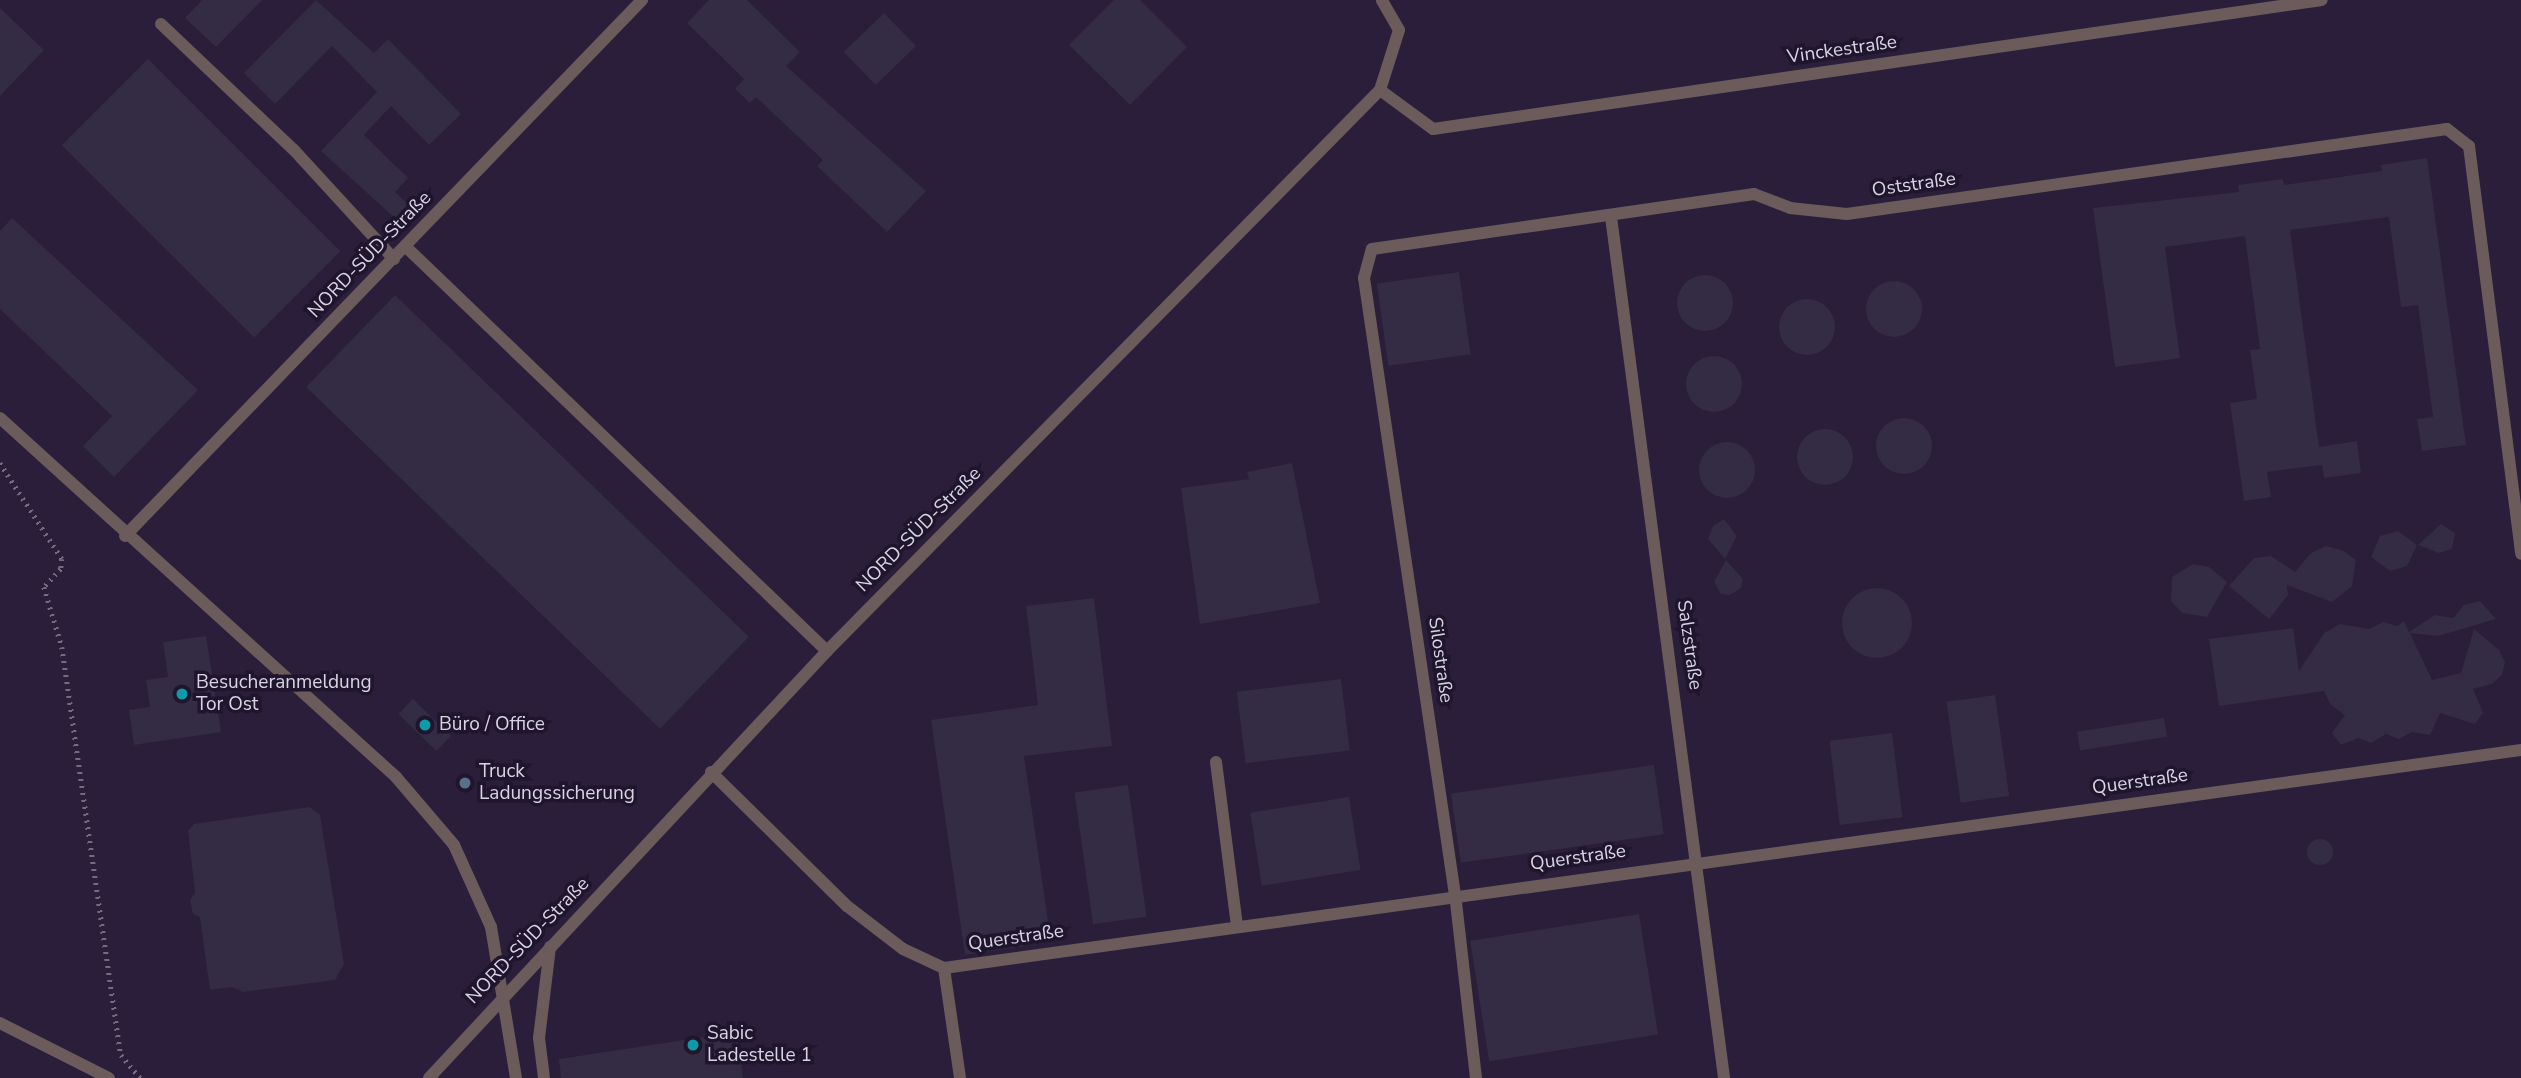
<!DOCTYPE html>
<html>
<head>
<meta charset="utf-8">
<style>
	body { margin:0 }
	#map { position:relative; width:2521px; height:1078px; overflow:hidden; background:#1f162d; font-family:"Nunito Sans",sans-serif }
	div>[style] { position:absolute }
	.built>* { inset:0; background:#2a1e3a; transform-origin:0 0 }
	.building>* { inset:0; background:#342b44; transform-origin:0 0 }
	.round { border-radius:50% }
	.path>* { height:4.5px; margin-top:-2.25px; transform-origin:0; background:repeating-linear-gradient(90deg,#746c80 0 2px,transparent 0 7px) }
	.lane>* { height:12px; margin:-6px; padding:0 6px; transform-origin:6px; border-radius:6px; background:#6b5b5b }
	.dots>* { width:19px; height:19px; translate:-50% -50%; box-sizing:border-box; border:4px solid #1f162d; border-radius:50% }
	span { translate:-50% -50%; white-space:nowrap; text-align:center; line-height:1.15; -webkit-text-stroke:7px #1f162d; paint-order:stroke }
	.street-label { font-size:19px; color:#d9d4e4 }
	.poi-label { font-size:19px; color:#d9d4e4 }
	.left { translate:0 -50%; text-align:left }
</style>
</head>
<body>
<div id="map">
	<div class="built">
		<div style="left:0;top:0;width:2521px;height:1078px"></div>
	</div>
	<div class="building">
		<div style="clip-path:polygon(202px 0,262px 0,216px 47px,185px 18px)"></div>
		<div style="clip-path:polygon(316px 0,374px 53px,388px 39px,461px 114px,429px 145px,391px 106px,364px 135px,408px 178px,395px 192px,410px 206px,397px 220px,321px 151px,377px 92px,332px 46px,275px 104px,244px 73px)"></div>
		<div style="clip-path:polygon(709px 0,747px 0,800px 52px,786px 66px,926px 191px,887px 232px,817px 166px,823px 160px,756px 97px,750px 103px,735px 89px,744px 79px,687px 23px)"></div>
		<div style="clip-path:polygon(1114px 0,1140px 0,1187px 47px,1130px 105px,1069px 45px)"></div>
		<div style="clip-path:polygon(0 8px,44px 50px,0 96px)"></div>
		<div style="left:884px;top:13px;width:46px;height:56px;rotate:46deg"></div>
		<div style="left:148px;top:59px;width:272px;height:122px;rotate:45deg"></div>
		<div style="clip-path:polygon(2427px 158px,2466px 445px,2422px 451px,2417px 419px,2433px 417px,2418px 305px,2401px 307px,2389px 217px,2290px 230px,2319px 447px,2357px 441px,2361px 473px,2324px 478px,2322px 465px,2267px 472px,2271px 497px,2244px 501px,2230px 403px,2257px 399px,2250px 350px,2260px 349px,2245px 236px,2165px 247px,2180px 358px,2115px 367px,2093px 208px,2239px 192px,2238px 185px,2283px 179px,2284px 185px,2382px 171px,2381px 165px)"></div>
		<div style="clip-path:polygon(12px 218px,198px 390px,114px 477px,83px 446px,112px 416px,0 309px,0 231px)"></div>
		<div style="left:1459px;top:272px;width:83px;height:83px;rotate:82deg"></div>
		<div class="round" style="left:1677px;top:275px;width:56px;height:56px"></div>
		<div class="round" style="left:1866px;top:281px;width:56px;height:56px"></div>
		<div style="left:395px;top:295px;width:492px;height:128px;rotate:44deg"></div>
		<div class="round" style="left:1779px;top:299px;width:56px;height:56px"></div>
		<div class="round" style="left:1686px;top:356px;width:56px;height:56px"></div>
		<div class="round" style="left:1876px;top:418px;width:56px;height:56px"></div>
		<div class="round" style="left:1797px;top:429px;width:56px;height:56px"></div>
		<div class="round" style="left:1699px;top:442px;width:56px;height:56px"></div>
		<div style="clip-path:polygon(1292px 463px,1320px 603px,1200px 624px,1181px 488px,1249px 479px,1247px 472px)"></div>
		<div style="clip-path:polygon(1724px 519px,1737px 536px,1725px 559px,1708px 539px,1713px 526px)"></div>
		<div style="clip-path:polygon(2441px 524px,2455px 533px,2452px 549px,2439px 553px,2418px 545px)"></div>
		<div style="clip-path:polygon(2398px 531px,2417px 545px,2407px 566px,2390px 571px,2371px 557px,2380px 536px)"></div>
		<div style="clip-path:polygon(2326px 546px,2342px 550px,2356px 560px,2352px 586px,2332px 602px,2287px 585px,2288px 595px,2269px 619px,2229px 586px,2254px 558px,2271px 556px,2295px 572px,2311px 553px)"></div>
		<div style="clip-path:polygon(1726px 560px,1743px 579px,1741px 588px,1730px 595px,1721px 594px,1714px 582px)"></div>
		<div style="clip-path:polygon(2193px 564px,2209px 567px,2227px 582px,2207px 617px,2182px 613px,2171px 601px,2172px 577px)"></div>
		<div class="round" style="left:1842px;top:588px;width:70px;height:70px"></div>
		<div style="clip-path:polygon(1094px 598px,1112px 746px,1024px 756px,1051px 942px,965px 955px,931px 720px,1038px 705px,1026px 606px)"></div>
		<div style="clip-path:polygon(2480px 601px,2496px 619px,2438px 636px,2410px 633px,2432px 680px,2461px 673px,2474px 629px,2499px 650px,2505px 662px,2502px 675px,2492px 684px,2473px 689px,2483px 713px,2475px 724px,2440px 713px,2430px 735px,2412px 732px,2399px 739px,2386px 734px,2371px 743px,2358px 738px,2341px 745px,2332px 733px,2345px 715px,2331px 705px,2324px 691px,2219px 706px,2209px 639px,2293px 628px,2299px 671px,2324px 633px,2340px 624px,2369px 629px,2383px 622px,2397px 626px,2404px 621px,2409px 632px,2435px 615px,2453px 618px,2464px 605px)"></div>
		<div style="clip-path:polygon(206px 636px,221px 732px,134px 745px,129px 710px,150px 707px,146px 680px,168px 677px,163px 642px)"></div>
		<div style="left:1341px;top:679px;width:72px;height:105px;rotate:83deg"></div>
		<div style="left:1995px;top:695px;width:102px;height:49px;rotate:82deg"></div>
		<div style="left:413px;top:699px;width:53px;height:21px;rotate:44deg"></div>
		<div style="left:2164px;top:718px;width:19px;height:88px;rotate:81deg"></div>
		<div style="left:1892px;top:733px;width:85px;height:63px;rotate:83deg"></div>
		<div style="left:1654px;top:765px;width:70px;height:205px;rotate:82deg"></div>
		<div style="left:1128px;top:785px;width:133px;height:54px;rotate:82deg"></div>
		<div style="left:1349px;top:797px;width:74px;height:100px;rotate:81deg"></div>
		<div style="clip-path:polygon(310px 807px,320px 815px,344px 964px,335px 980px,243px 992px,232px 987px,210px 990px,200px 917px,193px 914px,190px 900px,195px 893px,188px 831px,194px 824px)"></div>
		<div class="round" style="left:2307px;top:839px;width:26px;height:26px"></div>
		<div style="left:1639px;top:914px;width:122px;height:171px;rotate:81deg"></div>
		<div style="clip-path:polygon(737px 1032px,743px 1078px,561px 1078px,559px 1059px)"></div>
	</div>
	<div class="path">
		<div style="left:0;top:463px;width:114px;rotate:57.1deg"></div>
		<div style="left:62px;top:559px;width:10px;rotate:96deg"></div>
		<div style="left:61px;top:569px;width:25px;rotate:133deg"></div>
		<div style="left:44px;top:587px;width:63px;rotate:73.3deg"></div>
		<div style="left:62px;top:647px;width:412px;rotate:81.8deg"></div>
		<div style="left:121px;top:1055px;width:30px;rotate:50deg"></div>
	</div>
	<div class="lane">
		<div style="left:161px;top:24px;width:183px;rotate:43.5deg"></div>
		<div style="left:294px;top:150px;width:148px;rotate:47.5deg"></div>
		<div style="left:1380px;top:90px;width:66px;rotate:36.3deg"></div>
		<div style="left:1433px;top:129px;width:898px;rotate:-8.26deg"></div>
		<div style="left:1611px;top:217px;width:868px;rotate:82.52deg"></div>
		<div style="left:405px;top:246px;width:585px;rotate:43.82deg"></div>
		<div style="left:0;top:418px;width:535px;rotate:42.19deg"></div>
		<div style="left:396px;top:777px;width:89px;rotate:49.5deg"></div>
		<div style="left:454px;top:845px;width:90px;rotate:65.7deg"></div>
		<div style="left:491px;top:927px;width:153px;rotate:80.6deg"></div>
		<div style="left:125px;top:536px;width:745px;rotate:-46.03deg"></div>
		<div style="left:1216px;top:762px;width:164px;rotate:82.7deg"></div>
		<div style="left:711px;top:772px;width:191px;rotate:44.6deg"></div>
		<div style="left:847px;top:906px;width:71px;rotate:37.5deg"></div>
		<div style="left:903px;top:949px;width:45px;rotate:24.9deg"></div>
		<div style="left:944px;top:968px;width:1592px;rotate:-7.87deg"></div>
		<div style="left:944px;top:968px;width:111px;rotate:81.7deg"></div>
		<div style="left:0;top:1023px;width:122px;rotate:26.8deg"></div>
		<div style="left:429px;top:1078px;width:584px;rotate:-47.01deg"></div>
		<div style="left:827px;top:651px;width:788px;rotate:-45.41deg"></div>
		<div style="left:1380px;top:90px;width:63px;rotate:-72.4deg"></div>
		<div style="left:1399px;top:30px;width:34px;rotate:-120deg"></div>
		<div style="left:544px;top:1078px;width:40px;rotate:-97.1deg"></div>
		<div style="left:539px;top:1038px;width:92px;rotate:-83.1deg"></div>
		<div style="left:1476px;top:1078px;width:184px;rotate:-96.5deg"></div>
		<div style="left:1455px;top:895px;width:624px;rotate:-98.39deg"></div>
		<div style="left:1364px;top:278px;width:30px;rotate:-75deg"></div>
		<div style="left:1372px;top:249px;width:386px;rotate:-8.2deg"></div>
		<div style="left:1754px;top:194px;width:39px;rotate:21deg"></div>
		<div style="left:1790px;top:208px;width:57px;rotate:6deg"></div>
		<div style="left:1847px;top:214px;width:606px;rotate:-8.06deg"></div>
		<div style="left:2447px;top:129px;width:28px;rotate:38deg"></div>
		<div style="left:2469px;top:146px;width:411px;rotate:82.7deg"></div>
	</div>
	<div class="dots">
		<div style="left:182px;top:694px;background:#0f9aa8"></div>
		<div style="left:425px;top:725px;background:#0f9aa8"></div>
		<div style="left:465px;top:783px;background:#5c6f8a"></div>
		<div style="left:693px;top:1045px;background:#0f9aa8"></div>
	</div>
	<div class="street-label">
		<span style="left:1842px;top:50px;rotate:-8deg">Vinckestraße</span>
		<span style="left:1914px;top:185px;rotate:-8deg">Oststraße</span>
		<span style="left:370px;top:255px;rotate:-46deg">NORD-SÜD-Straße</span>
		<span style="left:919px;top:530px;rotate:-45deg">NORD-SÜD-Straße</span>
		<span style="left:1689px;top:645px;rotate:82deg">Salzstraße</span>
		<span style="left:1440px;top:660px;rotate:82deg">Silostraße</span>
		<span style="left:2140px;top:782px;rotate:-8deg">Querstraße</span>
		<span style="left:1578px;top:858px;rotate:-8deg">Querstraße</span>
		<span style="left:1016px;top:938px;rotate:-8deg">Querstraße</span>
		<span style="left:528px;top:941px;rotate:-46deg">NORD-SÜD-Straße</span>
	</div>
	<div class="poi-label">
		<span class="left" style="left:196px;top:694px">Besucheranmeldung<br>Tor Ost</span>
		<span class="left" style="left:439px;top:725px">Büro / Office</span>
		<span class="left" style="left:479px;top:783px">Truck<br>Ladungssicherung</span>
		<span class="left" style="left:707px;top:1045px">Sabic<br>Ladestelle 1</span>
	</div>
</div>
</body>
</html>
